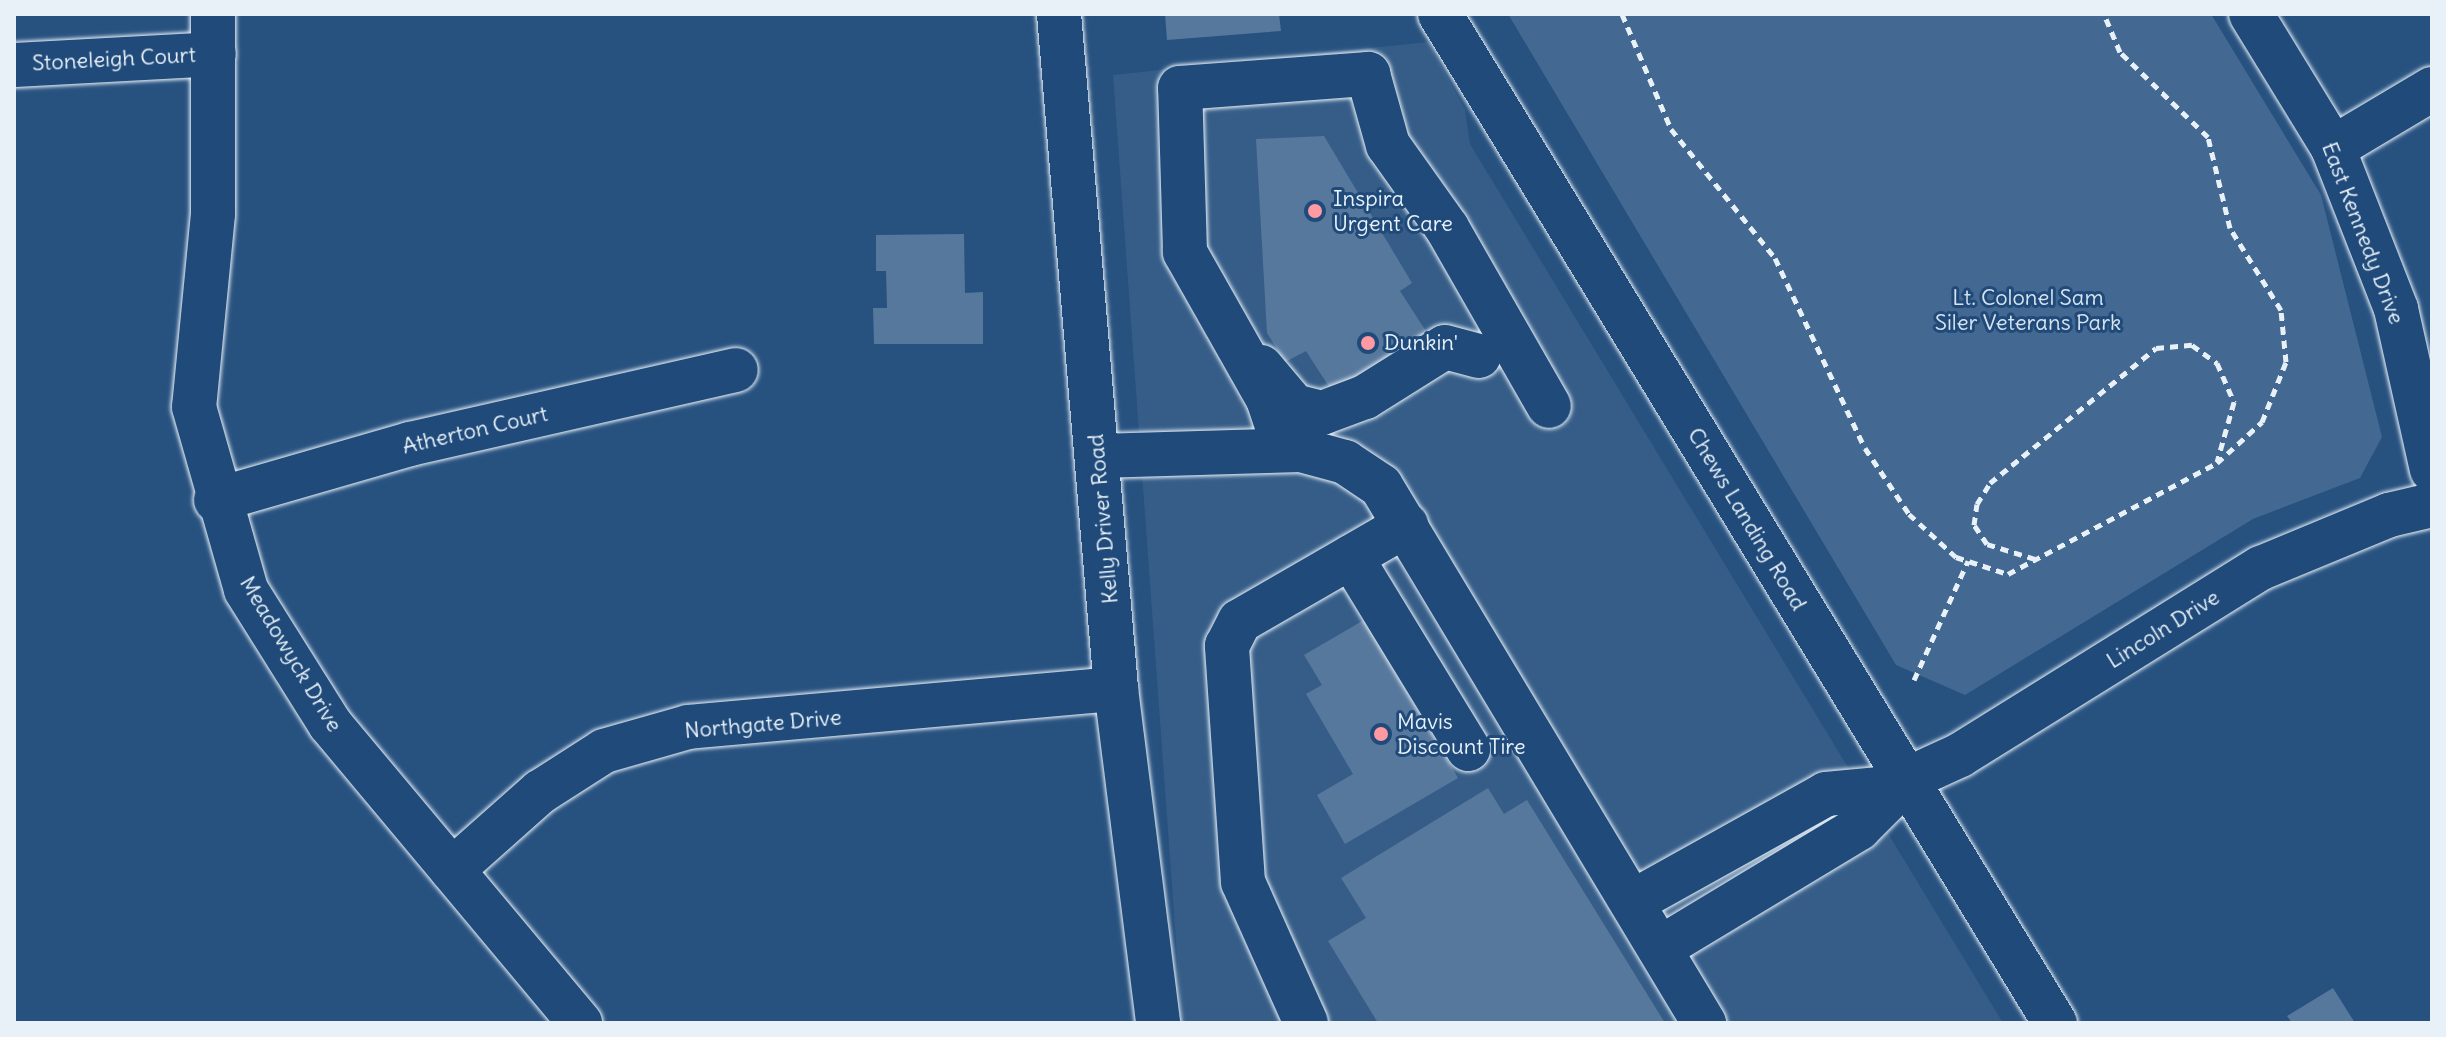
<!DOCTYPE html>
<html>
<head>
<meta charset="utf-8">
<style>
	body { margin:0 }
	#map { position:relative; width:2446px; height:1037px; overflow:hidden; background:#27517f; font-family:Delius,sans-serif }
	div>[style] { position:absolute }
	.built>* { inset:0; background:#355d88 }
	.green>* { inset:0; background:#436891 }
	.building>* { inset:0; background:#57789d }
	.path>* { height:5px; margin-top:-2.5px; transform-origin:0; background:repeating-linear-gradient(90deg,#e8f1f8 0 8px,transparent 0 14px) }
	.roads { filter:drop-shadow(0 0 2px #e8f1f8) drop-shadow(0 0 2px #e8f1f8) }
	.minor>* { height:44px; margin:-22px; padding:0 22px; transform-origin:22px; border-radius:22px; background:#1f4a7a }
	.major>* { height:44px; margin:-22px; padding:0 22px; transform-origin:22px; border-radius:22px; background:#1f4a7a }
	.dots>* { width:22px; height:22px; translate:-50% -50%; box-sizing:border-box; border:4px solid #1f4a7a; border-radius:50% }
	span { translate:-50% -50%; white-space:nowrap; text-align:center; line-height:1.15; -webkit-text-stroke:6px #1f4a7a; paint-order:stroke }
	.street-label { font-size:22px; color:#e8f1f8 }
	.poi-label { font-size:22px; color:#e8f1f8 }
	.left { translate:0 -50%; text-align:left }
	.park-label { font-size:22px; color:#d8e3ee }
	.frame { position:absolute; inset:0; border:16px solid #e8f1f8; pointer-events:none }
</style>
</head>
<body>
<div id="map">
	<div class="built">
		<div style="clip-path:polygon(1428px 42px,1465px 110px,1470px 144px,2003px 1023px,1182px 1023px,1113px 75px)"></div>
	</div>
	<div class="green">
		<div style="clip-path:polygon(1508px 14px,2211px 14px,2321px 195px,2382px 437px,2360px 478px,2253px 519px,1965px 695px,1896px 665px)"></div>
	</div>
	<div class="building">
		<div style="clip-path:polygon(1165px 14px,1279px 14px,1281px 31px,1167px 40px)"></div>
		<div style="clip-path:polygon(1324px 136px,1412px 283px,1400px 291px,1429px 336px,1335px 396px,1306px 351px,1285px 362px,1267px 333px,1256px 139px)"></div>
		<div style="clip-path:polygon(964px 234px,965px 293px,983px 292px,983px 344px,874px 344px,873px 308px,887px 308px,886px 271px,876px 271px,876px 235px)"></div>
		<div style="clip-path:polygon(1364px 620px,1458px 778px,1345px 844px,1317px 795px,1353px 774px,1306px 694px,1322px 685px,1304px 655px)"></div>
		<div style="clip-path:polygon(1488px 788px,1504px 814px,1527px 800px,1665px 1023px,1378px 1023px,1328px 941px,1366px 918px,1341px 878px)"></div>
		<div style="clip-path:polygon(2333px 988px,2355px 1023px,2292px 1023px,2287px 1016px)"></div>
	</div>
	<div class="path">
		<div style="left:1622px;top:14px;width:125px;rotate:66.9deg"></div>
		<div style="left:1671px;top:129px;width:166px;rotate:51.1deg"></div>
		<div style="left:1775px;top:258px;width:210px;rotate:64.7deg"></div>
		<div style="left:1865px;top:448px;width:79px;rotate:56.3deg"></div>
		<div style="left:1909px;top:514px;width:64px;rotate:42.5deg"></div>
		<div style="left:1956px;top:557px;width:55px;rotate:18.1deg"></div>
		<div style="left:2008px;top:574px;width:237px;rotate:-28deg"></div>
		<div style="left:2217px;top:463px;width:61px;rotate:-42.3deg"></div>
		<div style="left:2262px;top:422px;width:65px;rotate:-68.2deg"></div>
		<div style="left:2286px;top:362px;width:52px;rotate:-95.5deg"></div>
		<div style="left:2281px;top:310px;width:97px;rotate:-121.9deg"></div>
		<div style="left:2230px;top:228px;width:94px;rotate:-103.6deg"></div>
		<div style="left:2208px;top:137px;width:122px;rotate:-136deg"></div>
		<div style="left:2120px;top:52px;width:41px;rotate:-112.8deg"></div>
		<div style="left:2035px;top:559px;width:50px;rotate:-162.6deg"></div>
		<div style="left:1987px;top:544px;width:23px;rotate:-124deg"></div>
		<div style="left:1974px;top:525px;width:21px;rotate:-82deg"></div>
		<div style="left:1977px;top:504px;width:25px;rotate:-58deg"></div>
		<div style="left:1990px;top:483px;width:214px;rotate:-39.1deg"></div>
		<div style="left:2156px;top:348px;width:36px;rotate:-5deg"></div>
		<div style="left:2192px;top:345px;width:31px;rotate:36deg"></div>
		<div style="left:2217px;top:363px;width:43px;rotate:66.4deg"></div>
		<div style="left:2234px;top:402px;width:62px;rotate:105.8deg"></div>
		<div style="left:1914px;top:680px;width:131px;rotate:-65.6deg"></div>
	</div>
	<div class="roads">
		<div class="minor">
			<div style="left:213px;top:14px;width:200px;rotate:90deg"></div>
			<div style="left:213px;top:214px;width:194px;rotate:95.6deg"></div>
			<div style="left:194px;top:407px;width:190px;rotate:74.1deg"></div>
			<div style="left:246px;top:590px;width:158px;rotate:57.9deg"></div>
			<div style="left:330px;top:724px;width:390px;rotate:50.1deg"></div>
			<div style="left:1059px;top:14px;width:677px;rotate:85.17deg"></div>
			<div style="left:1116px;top:689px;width:337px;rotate:82.8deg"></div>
			<div style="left:2251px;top:14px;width:157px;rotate:58.5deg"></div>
			<div style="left:2333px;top:148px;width:173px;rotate:68.6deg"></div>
			<div style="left:2396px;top:309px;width:165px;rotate:77.4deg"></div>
			<div style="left:14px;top:65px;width:200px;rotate:-3.1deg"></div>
			<div style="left:2333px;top:148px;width:115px;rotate:-30.8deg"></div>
			<div style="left:1261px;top:367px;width:51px;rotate:49.8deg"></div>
			<div style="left:1294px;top:406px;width:29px;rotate:14deg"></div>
			<div style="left:1322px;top:413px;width:46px;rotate:-20.4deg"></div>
			<div style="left:1365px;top:397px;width:94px;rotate:-32deg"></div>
			<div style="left:1445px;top:347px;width:35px;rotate:15deg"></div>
			<div style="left:1285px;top:450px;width:54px;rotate:-108.4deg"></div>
			<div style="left:1268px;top:399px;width:169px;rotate:-119.5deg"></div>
			<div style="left:1185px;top:252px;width:164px;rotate:-91.7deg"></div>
			<div style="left:1180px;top:88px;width:189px;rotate:-4.3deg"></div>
			<div style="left:1368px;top:74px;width:74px;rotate:74.3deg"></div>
			<div style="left:1388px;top:145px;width:102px;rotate:54.6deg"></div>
			<div style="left:1447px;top:228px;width:205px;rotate:60.2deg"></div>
			<div style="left:1098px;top:456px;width:203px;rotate:-1.7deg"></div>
			<div style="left:1301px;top:450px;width:46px;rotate:15.3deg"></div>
			<div style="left:1345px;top:462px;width:43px;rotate:33.7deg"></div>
			<div style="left:1381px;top:486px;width:627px;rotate:58.97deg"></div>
			<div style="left:216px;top:500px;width:202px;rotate:-16.1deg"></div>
			<div style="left:410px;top:444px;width:334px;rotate:-12.8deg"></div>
			<div style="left:1351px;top:557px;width:225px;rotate:58.6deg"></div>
			<div style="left:452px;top:870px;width:118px;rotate:-41.6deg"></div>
			<div style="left:540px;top:792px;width:76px;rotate:-32.6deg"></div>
			<div style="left:604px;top:751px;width:87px;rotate:-15.9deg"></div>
			<div style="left:688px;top:727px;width:430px;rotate:-5.1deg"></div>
			<div style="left:1634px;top:901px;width:220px;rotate:-29.1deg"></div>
			<div style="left:1826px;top:794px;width:62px;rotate:-5.5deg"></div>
			<div style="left:1888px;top:788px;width:79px;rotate:-24.6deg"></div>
			<div style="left:1960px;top:755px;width:354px;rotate:-31.9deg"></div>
			<div style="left:2261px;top:568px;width:139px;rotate:-22.5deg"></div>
			<div style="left:2389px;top:515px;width:44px;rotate:-13.1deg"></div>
			<div style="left:1662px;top:947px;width:230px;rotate:-31.1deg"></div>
			<div style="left:1859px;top:828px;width:68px;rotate:-45deg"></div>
			<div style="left:1306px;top:1023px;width:154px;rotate:-114.1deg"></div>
			<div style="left:1243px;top:882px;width:237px;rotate:-93.9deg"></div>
			<div style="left:1227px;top:646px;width:28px;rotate:-63deg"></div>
			<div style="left:1240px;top:621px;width:192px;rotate:-30deg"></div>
		</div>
		<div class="major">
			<div style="left:1440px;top:14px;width:1182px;rotate:58.64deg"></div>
		</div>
	</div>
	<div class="dots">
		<div style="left:1315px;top:211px;background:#ff9aa2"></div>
		<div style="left:1368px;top:343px;background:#ff9aa2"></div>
		<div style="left:1381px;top:734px;background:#ff9aa2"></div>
	</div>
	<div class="street-label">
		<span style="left:114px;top:59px;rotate:-3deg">Stoneleigh Court</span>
		<span style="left:2363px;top:233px;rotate:69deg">East Kennedy Drive</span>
		<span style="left:475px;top:430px;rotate:-13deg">Atherton Court</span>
		<span style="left:1103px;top:519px;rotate:-95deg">Kelly Driver Road</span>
		<span style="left:1747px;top:519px;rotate:59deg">Chews Landing Road</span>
		<span style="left:2163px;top:629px;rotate:-32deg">Lincoln Drive</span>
		<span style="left:291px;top:654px;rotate:59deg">Meadowyck Drive</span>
		<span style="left:763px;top:724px;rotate:-5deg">Northgate Drive</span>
	</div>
	<div class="poi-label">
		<span class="left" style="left:1333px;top:211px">Inspira<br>Urgent Care</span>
		<span class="left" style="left:1384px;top:343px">Dunkin'</span>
		<span class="left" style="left:1397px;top:734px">Mavis<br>Discount Tire</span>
	</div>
	<div class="park-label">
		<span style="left:2028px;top:310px">Lt. Colonel Sam<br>Siler Veterans Park</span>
	</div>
	<div class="frame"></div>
</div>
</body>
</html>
